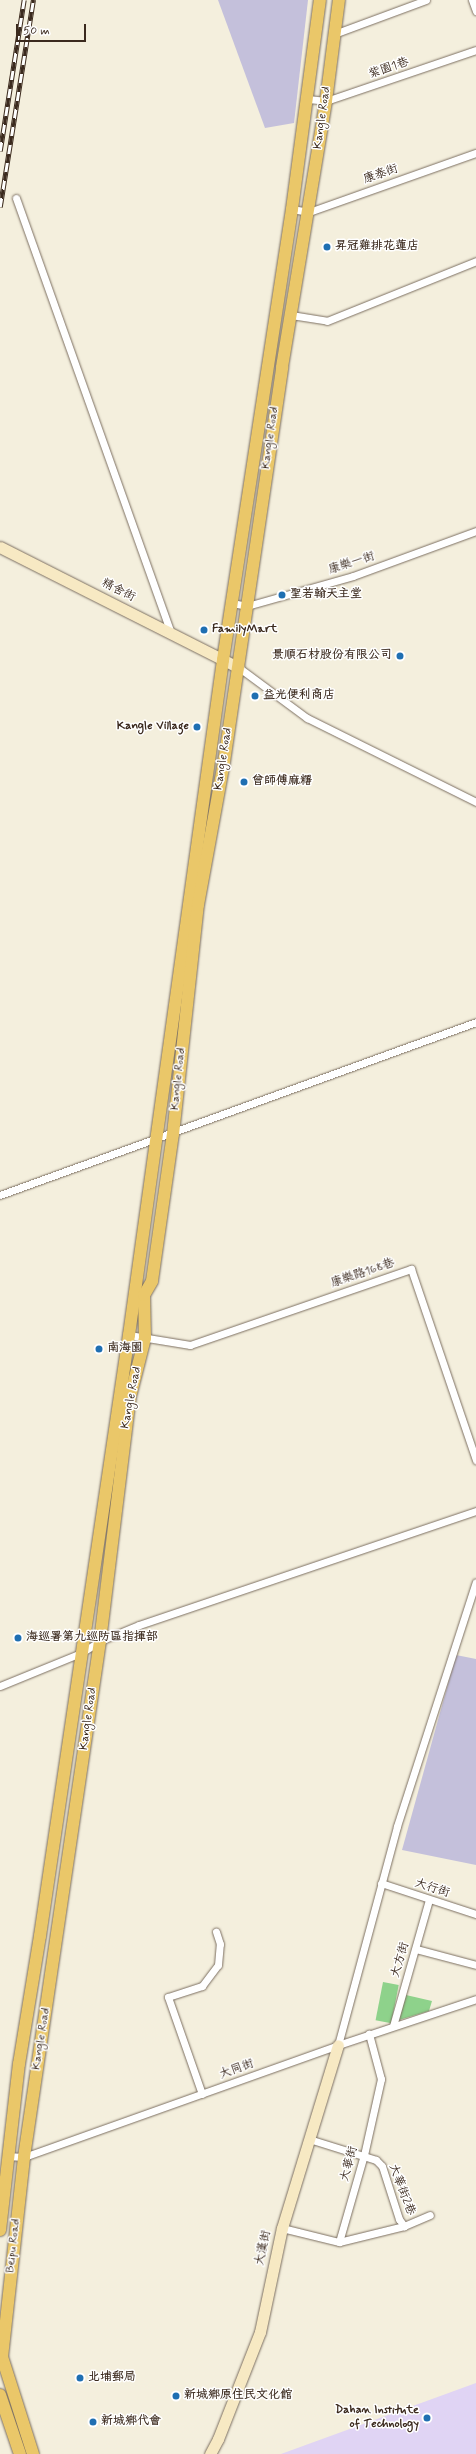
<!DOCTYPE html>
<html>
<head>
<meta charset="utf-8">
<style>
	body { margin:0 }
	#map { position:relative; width:476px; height:2454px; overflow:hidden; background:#f4efdd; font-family:Mynerve,"LXGW WenKai TC",sans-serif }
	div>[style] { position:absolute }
	.built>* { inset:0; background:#e0d4f4 }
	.industrial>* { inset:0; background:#c4c0db }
	.green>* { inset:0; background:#8ed28b; transform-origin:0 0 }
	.roads { filter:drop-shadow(0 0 1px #7c6f61) drop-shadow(0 0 1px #7c6f61) }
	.street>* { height:7px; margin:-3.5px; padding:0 3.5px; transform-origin:3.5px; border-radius:3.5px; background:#fff }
	.secondary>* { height:11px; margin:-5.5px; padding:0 5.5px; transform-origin:5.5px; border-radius:5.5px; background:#f7e9c3 }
	.primary>* { height:12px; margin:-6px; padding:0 6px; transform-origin:6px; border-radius:6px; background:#eac769 }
	.rail>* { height:4.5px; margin-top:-2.25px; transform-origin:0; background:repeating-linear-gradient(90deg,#fff 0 9px,#3b2a1e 0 18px); box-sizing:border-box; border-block:1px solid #3b2a1e }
	.dots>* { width:11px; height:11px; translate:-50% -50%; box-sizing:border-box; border:2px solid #fff; border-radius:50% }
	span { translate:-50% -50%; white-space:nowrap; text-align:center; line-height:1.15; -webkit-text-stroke:3px #fff; paint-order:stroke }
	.street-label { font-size:12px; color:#3b2a1e }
	.poi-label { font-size:12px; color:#3b2a1e; font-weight:700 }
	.left { translate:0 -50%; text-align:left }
	.right { translate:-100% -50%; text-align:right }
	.scale { position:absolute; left:16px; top:24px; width:70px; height:18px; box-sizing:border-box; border:2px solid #3b2a1e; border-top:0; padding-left:5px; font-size:12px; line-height:14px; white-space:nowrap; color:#3b2a1e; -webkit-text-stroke:3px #fff; paint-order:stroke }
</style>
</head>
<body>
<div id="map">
	<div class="built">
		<div style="clip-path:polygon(476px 2383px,476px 2454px,281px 2454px)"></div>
	</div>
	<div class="industrial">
		<div style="clip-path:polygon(218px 0,308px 0,294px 123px,265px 128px)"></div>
		<div style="clip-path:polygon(456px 1655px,476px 1659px,476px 1865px,402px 1850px)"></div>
	</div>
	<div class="green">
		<div style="left:383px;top:1982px;width:16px;height:39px;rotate:11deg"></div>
		<div style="clip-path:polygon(406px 1995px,432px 2001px,429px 2011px,399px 2020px)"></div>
	</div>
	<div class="roads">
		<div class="street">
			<div style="left:472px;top:0;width:12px;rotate:70deg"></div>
			<div style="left:334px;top:34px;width:98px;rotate:-20.3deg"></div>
			<div style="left:308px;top:99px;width:18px;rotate:6deg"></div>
			<div style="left:326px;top:101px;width:158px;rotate:-18.8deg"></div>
			<div style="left:16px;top:198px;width:462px;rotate:70.4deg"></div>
			<div style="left:292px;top:209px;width:17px;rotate:10deg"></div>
			<div style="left:309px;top:212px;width:177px;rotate:-19.5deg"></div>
			<div style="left:291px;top:315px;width:36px;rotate:9deg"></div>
			<div style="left:327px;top:321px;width:161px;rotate:-21.9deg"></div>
			<div style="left:232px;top:603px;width:15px;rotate:11deg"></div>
			<div style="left:247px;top:606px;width:110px;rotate:-15.8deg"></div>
			<div style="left:353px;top:576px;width:131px;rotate:-20.1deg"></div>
			<div style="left:238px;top:667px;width:86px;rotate:36.5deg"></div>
			<div style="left:307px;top:718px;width:189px;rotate:26.4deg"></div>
			<div style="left:0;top:1195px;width:506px;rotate:-19.97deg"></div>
			<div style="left:129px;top:1335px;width:62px;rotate:9.3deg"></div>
			<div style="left:190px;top:1345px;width:234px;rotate:-19deg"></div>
			<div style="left:411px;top:1269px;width:202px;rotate:71.2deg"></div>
			<div style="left:0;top:1686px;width:87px;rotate:-22.2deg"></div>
			<div style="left:81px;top:1653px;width:22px;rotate:-32deg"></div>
			<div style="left:100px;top:1641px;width:42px;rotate:-22.3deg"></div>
			<div style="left:139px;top:1625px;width:356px;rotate:-18.7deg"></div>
			<div style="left:381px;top:1883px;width:100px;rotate:18.1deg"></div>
			<div style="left:416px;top:1949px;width:62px;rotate:14.9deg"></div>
			<div style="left:393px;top:2026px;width:131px;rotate:-74.1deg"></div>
			<div style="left:338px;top:2045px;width:227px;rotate:-74.9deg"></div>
			<div style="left:397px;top:1826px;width:256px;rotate:-72.1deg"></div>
			<div style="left:202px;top:2094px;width:103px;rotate:-109.3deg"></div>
			<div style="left:168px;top:1997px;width:36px;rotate:-18deg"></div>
			<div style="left:202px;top:1986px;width:26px;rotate:-53deg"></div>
			<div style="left:218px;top:1965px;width:21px;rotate:-85deg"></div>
			<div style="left:220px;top:1944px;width:13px;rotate:-108deg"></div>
			<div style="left:309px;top:2139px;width:70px;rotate:17.4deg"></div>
			<div style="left:376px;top:2160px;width:8px;rotate:45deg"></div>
			<div style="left:382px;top:2166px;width:56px;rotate:72.2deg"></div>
			<div style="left:399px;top:2219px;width:9px;rotate:54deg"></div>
			<div style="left:6px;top:2156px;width:18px;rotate:3deg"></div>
			<div style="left:24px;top:2157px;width:333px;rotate:-19.6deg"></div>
			<div style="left:338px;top:2045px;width:145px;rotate:-18.4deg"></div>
			<div style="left:282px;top:2228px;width:59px;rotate:13.8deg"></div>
			<div style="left:339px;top:2242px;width:67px;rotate:-13.8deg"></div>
			<div style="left:404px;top:2226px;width:28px;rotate:-23deg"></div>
			<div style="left:339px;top:2242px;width:91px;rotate:-74deg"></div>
			<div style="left:364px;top:2155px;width:78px;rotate:-77.4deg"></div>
			<div style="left:381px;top:2079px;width:47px;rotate:-104.9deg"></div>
		</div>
		<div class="secondary">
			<div style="left:0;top:547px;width:267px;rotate:26.8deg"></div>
			<div style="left:210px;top:2454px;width:17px;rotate:-62deg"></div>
			<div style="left:218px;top:2439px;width:115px;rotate:-68.6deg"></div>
			<div style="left:260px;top:2332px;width:106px;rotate:-78.1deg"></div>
			<div style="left:282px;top:2228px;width:191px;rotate:-73deg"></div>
		</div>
		<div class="primary">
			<div style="left:0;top:2230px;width:167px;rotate:-83.5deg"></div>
			<div style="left:19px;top:2064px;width:130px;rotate:-80.7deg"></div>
			<div style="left:40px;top:1936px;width:608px;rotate:-81.58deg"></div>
			<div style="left:129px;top:1335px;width:682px;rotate:-82.07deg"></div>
			<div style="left:223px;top:660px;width:456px;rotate:-81.3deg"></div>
			<div style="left:292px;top:209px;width:211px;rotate:-82.4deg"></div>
			<div style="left:0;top:2395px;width:62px;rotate:71.3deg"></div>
			<div style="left:33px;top:2454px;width:102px;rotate:-107.7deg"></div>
			<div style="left:2px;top:2357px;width:201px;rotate:-83.7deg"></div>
			<div style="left:24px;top:2157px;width:522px;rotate:-81.62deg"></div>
			<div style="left:100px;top:1641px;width:246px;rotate:-83deg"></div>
			<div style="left:130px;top:1397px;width:61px;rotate:-75.7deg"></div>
			<div style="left:145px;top:1338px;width:43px;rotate:-91.3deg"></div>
			<div style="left:144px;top:1295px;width:16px;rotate:-60deg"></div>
			<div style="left:152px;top:1281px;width:148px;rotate:-81.9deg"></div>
			<div style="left:173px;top:1134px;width:230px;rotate:-83.8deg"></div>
			<div style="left:198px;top:905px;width:145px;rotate:-79.7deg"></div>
			<div style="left:224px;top:762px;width:399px;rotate:-81.6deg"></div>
			<div style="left:282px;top:367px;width:270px;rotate:-80.6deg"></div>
			<div style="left:326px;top:101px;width:102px;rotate:-82.7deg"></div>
		</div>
	</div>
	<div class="rail">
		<div style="left:0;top:151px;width:153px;rotate:-81deg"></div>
		<div style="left:0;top:207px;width:210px;rotate:-80.9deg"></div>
	</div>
	<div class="dots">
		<div style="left:327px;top:247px;background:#1f6fb2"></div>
		<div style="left:282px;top:595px;background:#1f6fb2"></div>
		<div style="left:204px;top:630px;background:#1f6fb2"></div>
		<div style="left:400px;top:656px;background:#1f6fb2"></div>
		<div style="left:255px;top:696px;background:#1f6fb2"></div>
		<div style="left:197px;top:727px;background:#1f6fb2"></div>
		<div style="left:244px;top:782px;background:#1f6fb2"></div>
		<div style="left:99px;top:1349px;background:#1f6fb2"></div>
		<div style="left:18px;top:1638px;background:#1f6fb2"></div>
		<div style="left:80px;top:2378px;background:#1f6fb2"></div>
		<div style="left:176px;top:2396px;background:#1f6fb2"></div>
		<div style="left:427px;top:2418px;background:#1f6fb2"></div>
		<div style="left:93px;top:2422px;background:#1f6fb2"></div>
	</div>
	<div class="street-label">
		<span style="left:389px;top:69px;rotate:-19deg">紫園1巷</span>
		<span style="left:323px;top:118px;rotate:-82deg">Kangle Road</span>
		<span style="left:381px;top:175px;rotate:-19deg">康泰街</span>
		<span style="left:271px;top:438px;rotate:-82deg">Kangle Road</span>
		<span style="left:352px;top:564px;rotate:-18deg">康樂一街</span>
		<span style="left:118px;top:591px;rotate:27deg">精舍街</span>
		<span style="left:224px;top:759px;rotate:-81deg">Kangle Road</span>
		<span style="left:179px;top:1079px;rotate:-84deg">Kangle Road</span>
		<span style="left:363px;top:1274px;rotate:-19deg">康樂路168巷</span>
		<span style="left:132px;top:1398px;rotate:-79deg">Kangle Road</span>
		<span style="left:89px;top:1719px;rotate:-82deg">Kangle Road</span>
		<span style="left:432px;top:1889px;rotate:18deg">大行街</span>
		<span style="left:401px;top:1960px;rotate:-74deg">大方街</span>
		<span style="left:42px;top:2039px;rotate:-81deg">Kangle Road</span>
		<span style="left:237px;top:2070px;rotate:-20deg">大同街</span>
		<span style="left:350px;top:2164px;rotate:-75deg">大華街</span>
		<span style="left:401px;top:2190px;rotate:69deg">大華街2巷</span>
		<span style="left:14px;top:2246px;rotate:-84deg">Beipu Road</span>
		<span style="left:264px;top:2248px;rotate:-78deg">大漢街</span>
	</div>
	<div class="poi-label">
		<span class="left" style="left:335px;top:247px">昇冠雞排花蓮店</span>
		<span class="left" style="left:290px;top:595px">聖若翰天主堂</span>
		<span class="left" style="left:212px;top:630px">FamilyMart</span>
		<span class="right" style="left:392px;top:656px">景順石材股份有限公司</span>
		<span class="left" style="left:263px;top:696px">益光便利商店</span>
		<span class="right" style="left:189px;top:727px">Kangle Village</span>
		<span class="left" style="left:252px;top:782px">曾師傅麻糬</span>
		<span class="left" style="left:107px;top:1349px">南海園</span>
		<span class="left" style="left:26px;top:1638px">海巡署第九巡防區指揮部</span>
		<span class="left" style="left:88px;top:2378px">北埔郵局</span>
		<span class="left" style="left:184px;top:2396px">新城鄉原住民文化館</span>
		<span class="right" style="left:419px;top:2418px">Dahan Institute<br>of Technology</span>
		<span class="left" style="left:101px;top:2422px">新城鄉代會</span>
	</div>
	<div class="scale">50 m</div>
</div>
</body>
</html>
